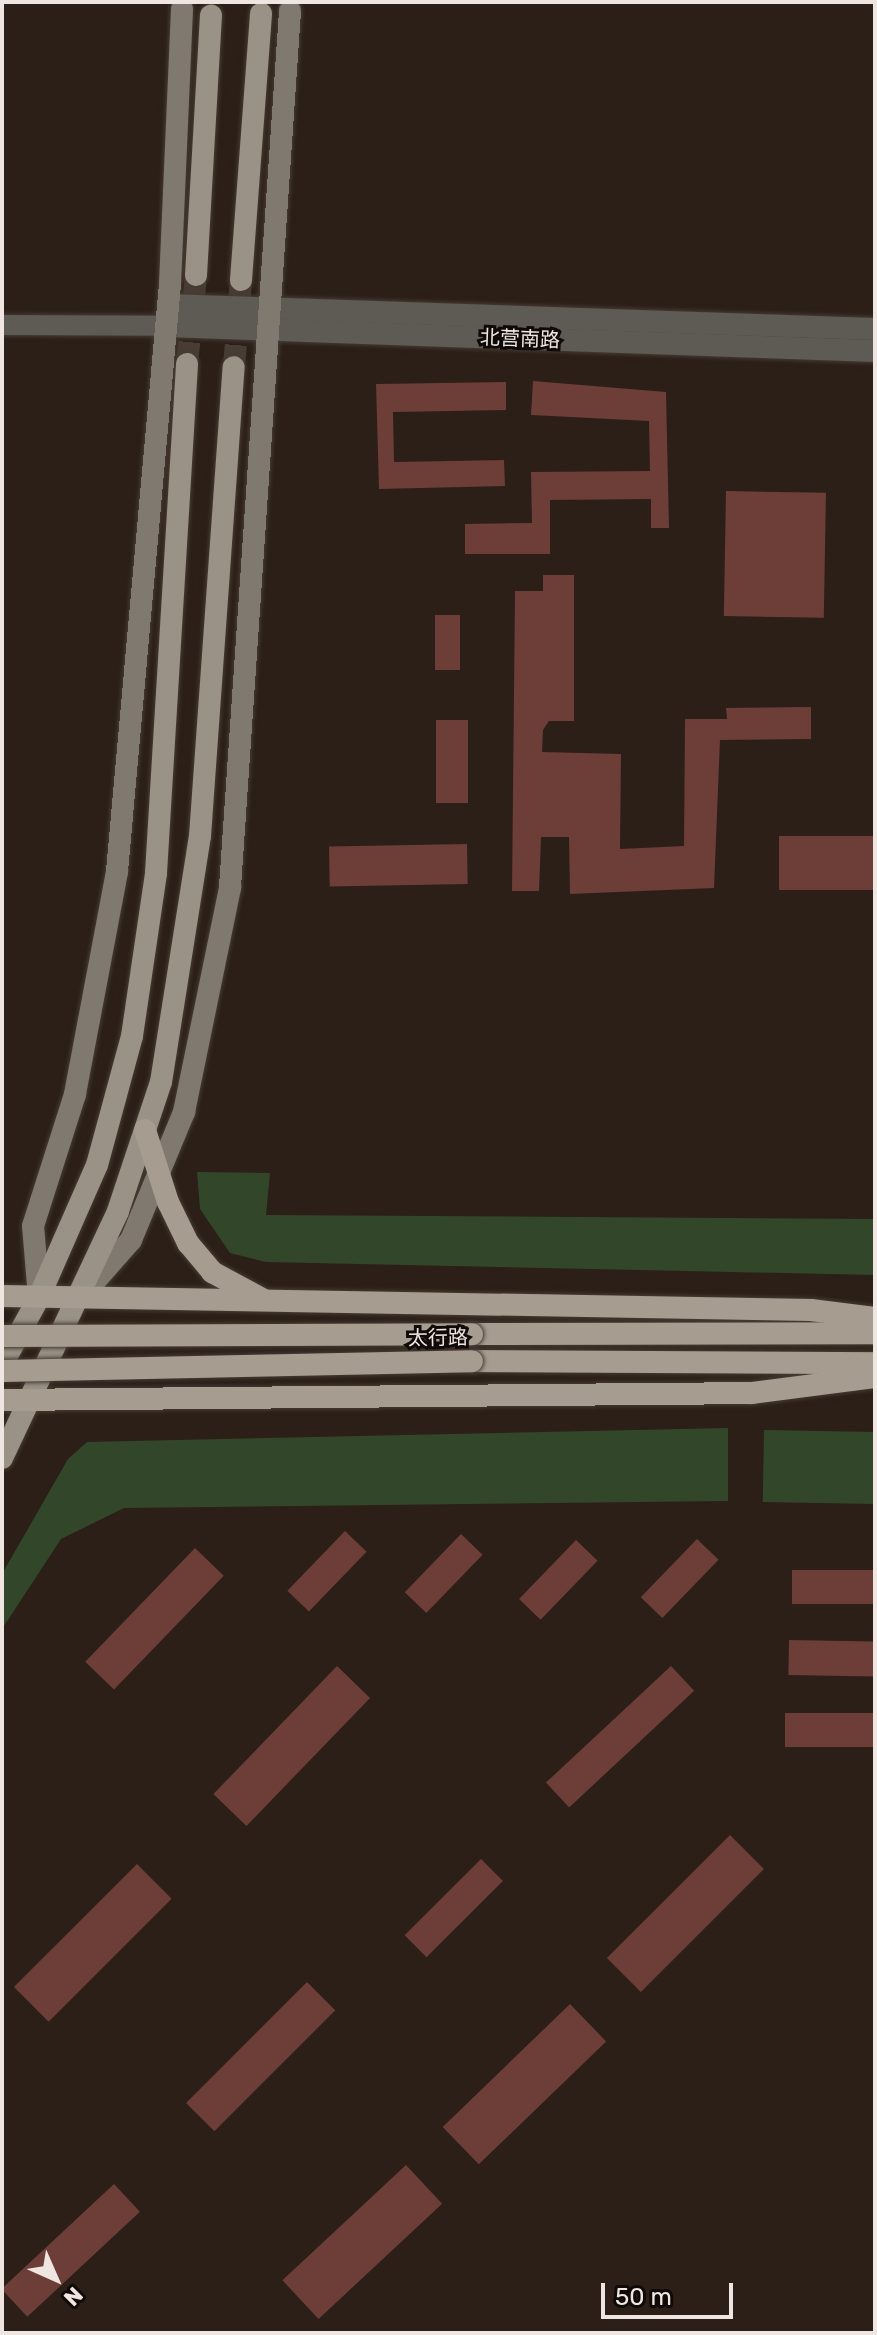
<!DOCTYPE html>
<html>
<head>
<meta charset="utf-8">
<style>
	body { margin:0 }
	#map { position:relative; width:877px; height:2335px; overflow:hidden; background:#2b1f17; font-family:Rubik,"Noto Sans SC",sans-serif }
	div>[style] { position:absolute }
	.green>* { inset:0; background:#324729; transform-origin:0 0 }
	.building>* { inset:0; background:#6d3d38; transform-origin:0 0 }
	.primary-tunnel>* { height:22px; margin-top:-11px; transform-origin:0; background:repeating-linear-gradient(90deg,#483d35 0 22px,transparent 0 33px) }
	.roads { filter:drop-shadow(0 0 2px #463b33) drop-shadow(0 0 2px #463b33) }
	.minor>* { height:20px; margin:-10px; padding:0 10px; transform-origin:10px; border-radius:10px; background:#5e5a54 }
	.tertiary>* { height:22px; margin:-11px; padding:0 11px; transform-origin:11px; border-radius:11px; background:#5e5a54 }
	.secondary>* { height:22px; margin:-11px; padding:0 11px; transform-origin:11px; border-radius:11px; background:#807970 }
	.primary>* { height:22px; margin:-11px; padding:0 11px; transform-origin:11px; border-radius:11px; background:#9a9286 }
	.trunk>* { height:22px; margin:-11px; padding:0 11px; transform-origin:11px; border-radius:11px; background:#a69d90 }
	.bridges { filter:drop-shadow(0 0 2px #463b33) drop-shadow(0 0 2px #463b33) }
	.trunk-bridge>* { height:22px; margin:-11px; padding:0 11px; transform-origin:11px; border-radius:11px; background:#a69d90 }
	span { translate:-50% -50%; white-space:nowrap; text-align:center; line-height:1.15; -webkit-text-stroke:6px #0f0a07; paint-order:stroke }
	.street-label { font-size:20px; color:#efe6e1 }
	.frame { position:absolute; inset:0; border:4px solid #efe6e1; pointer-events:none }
	.north { position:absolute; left:16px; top:2239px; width:80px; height:80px; -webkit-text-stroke:6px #0f0a07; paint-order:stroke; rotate:135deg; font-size:22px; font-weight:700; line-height:32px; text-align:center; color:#efe6e1 }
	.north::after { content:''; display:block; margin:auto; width:28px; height:36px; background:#efe6e1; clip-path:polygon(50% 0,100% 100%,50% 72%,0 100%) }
	.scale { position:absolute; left:601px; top:2283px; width:132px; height:36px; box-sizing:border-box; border:4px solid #efe6e1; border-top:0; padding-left:10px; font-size:24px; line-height:28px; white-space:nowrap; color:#efe6e1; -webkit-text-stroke:6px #0f0a07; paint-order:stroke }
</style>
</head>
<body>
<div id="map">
	<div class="green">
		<div style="clip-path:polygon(197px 1172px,270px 1173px,266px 1215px,875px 1219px,875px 1275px,266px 1262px,230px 1253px,200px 1209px)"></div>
		<div style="clip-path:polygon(728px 1428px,728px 1501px,124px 1508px,61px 1539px,2px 1629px,2px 1574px,68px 1459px,87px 1442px)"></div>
		<div style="left:764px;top:1430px;width:111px;height:72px;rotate:1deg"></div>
	</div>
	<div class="building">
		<div style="clip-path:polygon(533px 381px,666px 392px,669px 528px,651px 528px,651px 499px,550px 500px,550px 554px,465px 554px,465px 524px,532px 523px,531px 472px,650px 471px,649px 421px,531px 415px)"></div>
		<div style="clip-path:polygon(506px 382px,506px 410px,393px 412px,394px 462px,504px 460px,505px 486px,379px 489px,376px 384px)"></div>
		<div style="left:726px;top:491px;width:100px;height:125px;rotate:1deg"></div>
		<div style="clip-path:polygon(543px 575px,574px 575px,574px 721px,549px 721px,543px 730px,542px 752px,621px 754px,620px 849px,684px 846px,685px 719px,727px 719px,726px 708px,811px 707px,811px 739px,720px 740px,714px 888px,570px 894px,569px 837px,541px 837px,539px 891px,512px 891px,515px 591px,543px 591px)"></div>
		<div style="left:435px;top:615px;width:25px;height:55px"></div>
		<div style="left:436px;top:720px;width:32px;height:83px"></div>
		<div style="left:875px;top:836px;width:54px;height:96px;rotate:90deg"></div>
		<div style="left:467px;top:844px;width:40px;height:138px;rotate:89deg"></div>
		<div style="left:345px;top:1531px;width:30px;height:83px;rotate:44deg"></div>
		<div style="left:461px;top:1534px;width:30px;height:81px;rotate:44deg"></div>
		<div style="left:697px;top:1539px;width:30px;height:81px;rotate:44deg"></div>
		<div style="left:576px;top:1540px;width:30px;height:82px;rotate:44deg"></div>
		<div style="left:195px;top:1548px;width:40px;height:158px;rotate:44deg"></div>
		<div style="left:792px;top:1570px;width:83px;height:34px"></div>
		<div style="left:789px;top:1640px;width:86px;height:35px;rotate:1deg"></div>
		<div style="left:337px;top:1666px;width:46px;height:178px;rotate:44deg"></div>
		<div style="left:671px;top:1666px;width:34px;height:171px;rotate:47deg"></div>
		<div style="left:785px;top:1713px;width:90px;height:34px"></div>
		<div style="left:730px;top:1835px;width:48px;height:174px;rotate:45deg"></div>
		<div style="left:481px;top:1859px;width:31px;height:108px;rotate:45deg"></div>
		<div style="left:137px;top:1864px;width:49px;height:174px;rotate:45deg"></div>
		<div style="left:307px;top:1982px;width:40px;height:171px;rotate:45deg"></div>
		<div style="left:570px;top:2004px;width:52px;height:177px;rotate:46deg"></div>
		<div style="left:406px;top:2165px;width:53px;height:169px;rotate:47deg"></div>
		<div style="left:114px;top:2184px;width:38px;height:154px;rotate:47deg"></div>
	</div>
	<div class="primary-tunnel">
		<div style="left:187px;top:364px;width:89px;rotate:-84.2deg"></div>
		<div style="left:234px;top:367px;width:87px;rotate:-85.4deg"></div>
	</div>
	<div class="roads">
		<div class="minor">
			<div style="left:2px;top:325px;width:164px;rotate:0.3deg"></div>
		</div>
		<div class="tertiary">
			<div style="left:168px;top:305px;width:707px;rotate:1.94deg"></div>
			<div style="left:166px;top:326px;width:709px;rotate:2.02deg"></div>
		</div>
		<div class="secondary">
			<div style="left:39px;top:1297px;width:71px;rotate:-94.8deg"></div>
			<div style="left:33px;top:1226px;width:139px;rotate:-72.3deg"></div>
			<div style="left:75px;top:1094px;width:227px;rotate:-79.3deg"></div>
			<div style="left:117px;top:871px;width:589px;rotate:-84.84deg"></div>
			<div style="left:170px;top:284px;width:275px;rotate:-87.5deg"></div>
			<div style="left:80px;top:1298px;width:77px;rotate:-48.7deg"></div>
			<div style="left:131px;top:1240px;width:139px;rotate:-67.5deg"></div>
			<div style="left:184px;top:1112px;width:230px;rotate:-78.4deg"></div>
			<div style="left:230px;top:887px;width:878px;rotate:-86.08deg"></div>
		</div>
		<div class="primary">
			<div style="left:196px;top:275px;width:260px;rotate:-86.7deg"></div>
			<div style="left:241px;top:280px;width:267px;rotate:-85.7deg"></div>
			<div style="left:2px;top:1365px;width:77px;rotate:-61.4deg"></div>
			<div style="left:39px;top:1297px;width:144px;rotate:-66.3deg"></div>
			<div style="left:97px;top:1165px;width:134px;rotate:-74.8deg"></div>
			<div style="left:132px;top:1036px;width:165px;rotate:-81.6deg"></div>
			<div style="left:156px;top:873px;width:510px;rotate:-86.51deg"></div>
			<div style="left:2px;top:1458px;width:273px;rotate:-64.8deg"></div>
			<div style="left:118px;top:1211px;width:136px;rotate:-71.6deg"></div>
			<div style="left:161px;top:1082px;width:249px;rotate:-81deg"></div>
			<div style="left:200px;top:836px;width:470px;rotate:-85.9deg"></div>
		</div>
		<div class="trunk">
			<div style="left:145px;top:1130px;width:76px;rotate:72.3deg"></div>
			<div style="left:168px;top:1202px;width:46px;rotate:64deg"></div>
			<div style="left:188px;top:1243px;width:38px;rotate:50deg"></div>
			<div style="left:212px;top:1272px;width:59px;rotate:28.3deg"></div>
			<div style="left:2px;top:1296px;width:809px;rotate:0.99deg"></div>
			<div style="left:811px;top:1310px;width:64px;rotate:7.1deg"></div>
			<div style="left:472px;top:1334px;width:403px;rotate:-0.1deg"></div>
			<div style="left:472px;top:1361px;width:403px;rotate:0.3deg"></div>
			<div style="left:2px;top:1400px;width:750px;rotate:-0.53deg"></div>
			<div style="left:752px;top:1393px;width:124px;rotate:-7.4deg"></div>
		</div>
	</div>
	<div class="bridges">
		<div class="trunk-bridge">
			<div style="left:2px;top:1336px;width:470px;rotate:-0.2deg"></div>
			<div style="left:2px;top:1371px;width:470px;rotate:-1.2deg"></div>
		</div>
	</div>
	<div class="street-label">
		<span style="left:520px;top:339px;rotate:2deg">北营南路</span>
		<span style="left:438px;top:1338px;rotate:-1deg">太行路</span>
	</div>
	<div class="frame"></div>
	<div class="north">N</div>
	<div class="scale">50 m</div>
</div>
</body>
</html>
